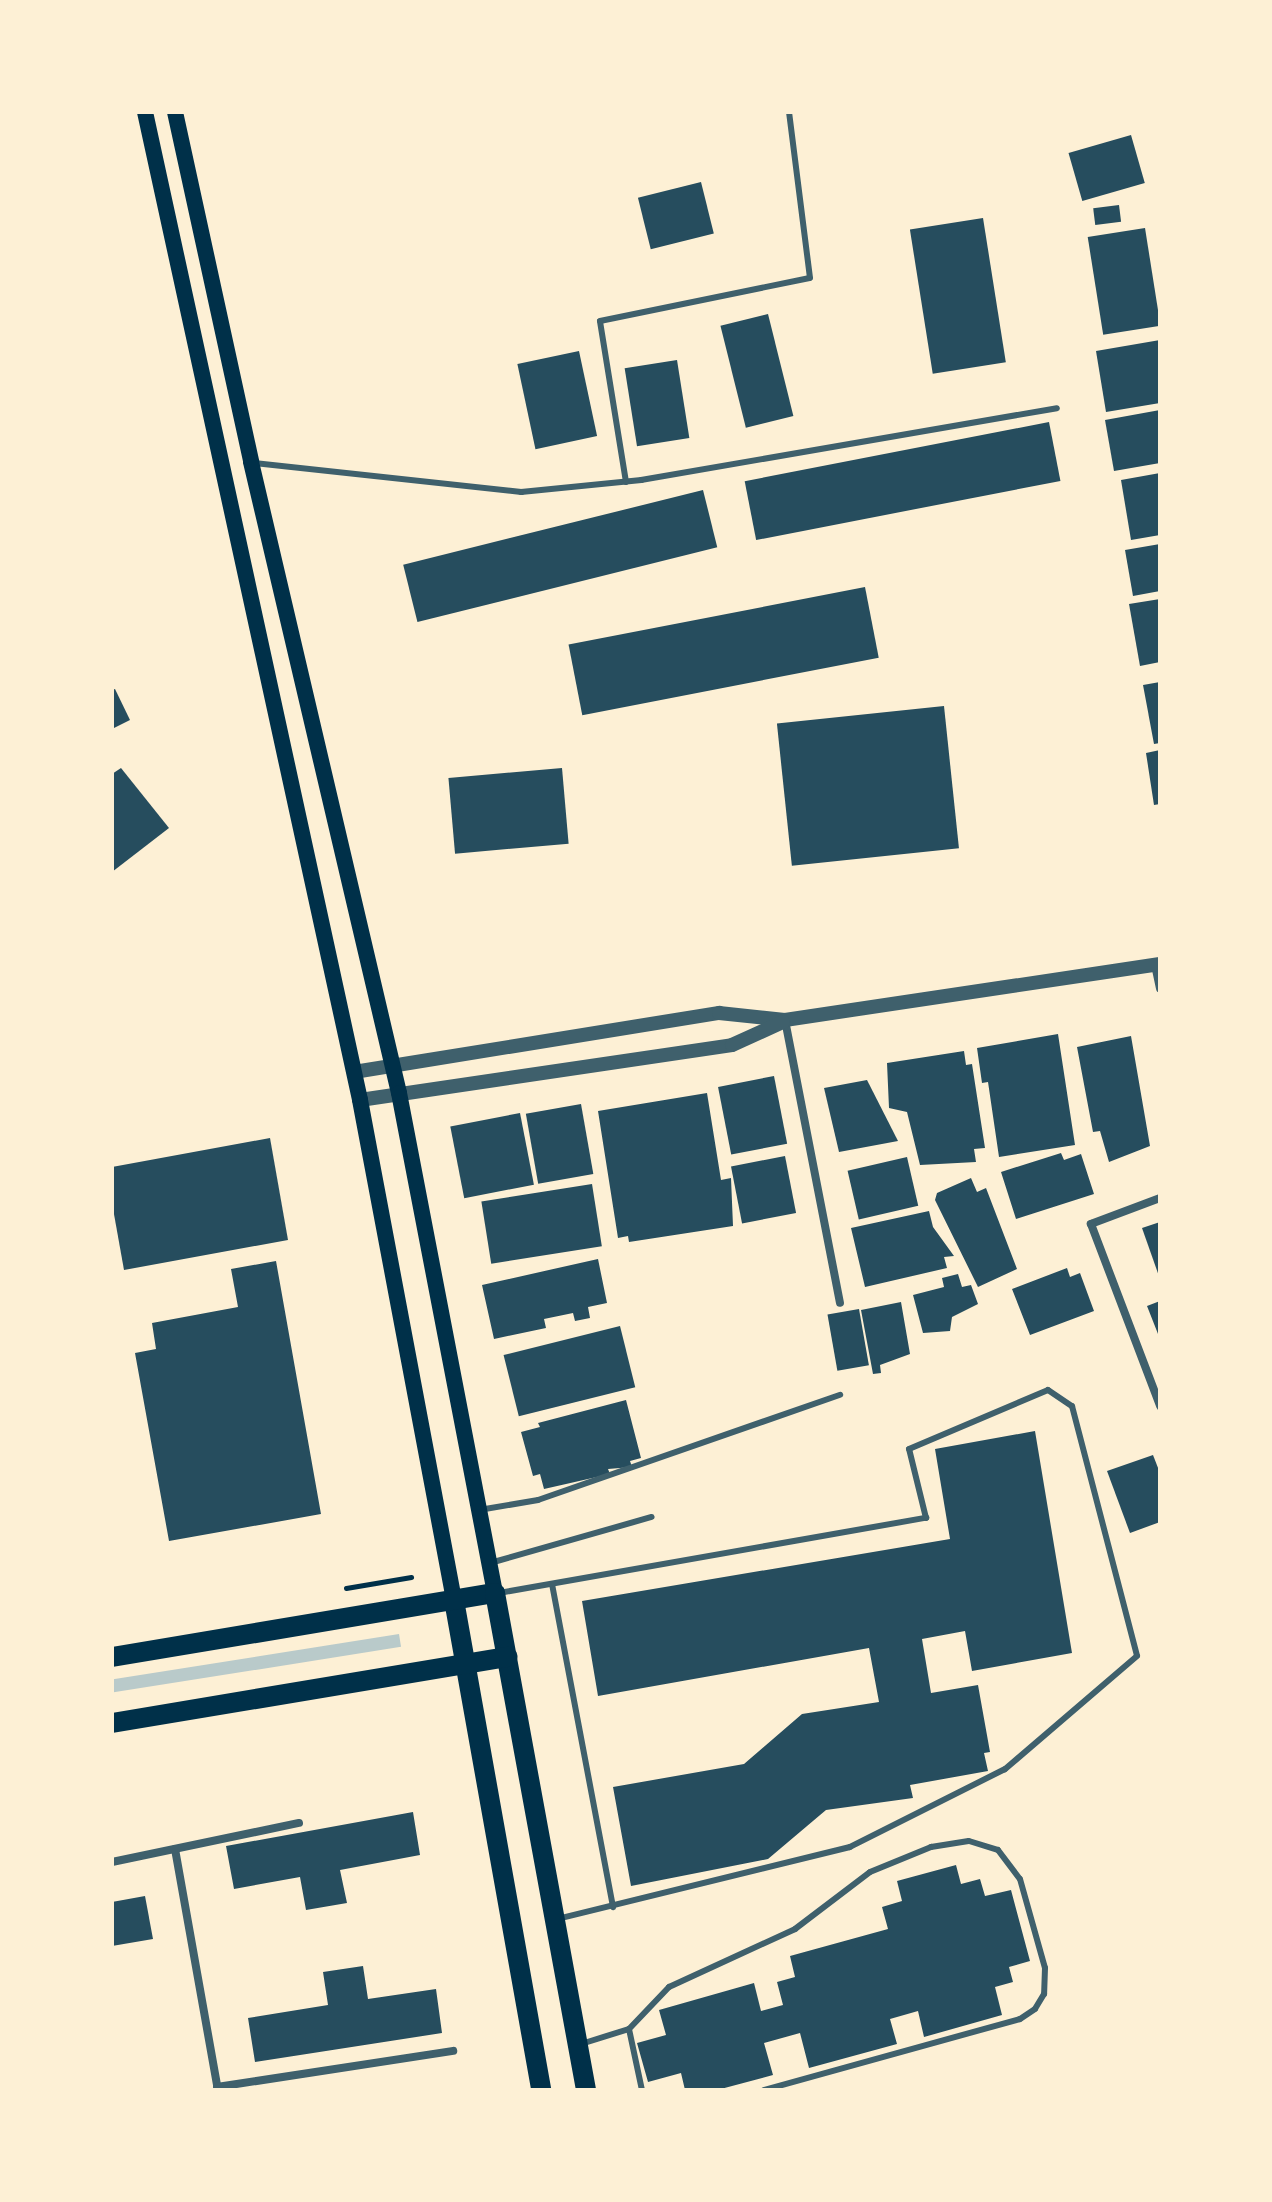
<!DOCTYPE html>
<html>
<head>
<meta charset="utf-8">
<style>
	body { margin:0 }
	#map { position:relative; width:1272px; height:2202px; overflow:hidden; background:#fdf0d5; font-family:"Fira Sans Condensed",sans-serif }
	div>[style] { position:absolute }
	.green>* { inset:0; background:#b9caca; transform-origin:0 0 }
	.building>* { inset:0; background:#264d5e; transform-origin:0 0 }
	.path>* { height:5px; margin:-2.5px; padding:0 2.5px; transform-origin:2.5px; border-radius:2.5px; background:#003049 }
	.service>* { height:6px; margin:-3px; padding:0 3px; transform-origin:3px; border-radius:3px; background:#3f606c }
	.minor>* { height:8px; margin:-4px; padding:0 4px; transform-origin:4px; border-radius:4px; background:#3f606c }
	.tertiary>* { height:14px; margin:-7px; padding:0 7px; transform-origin:7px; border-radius:7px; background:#3f606c }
	.secondary>* { height:16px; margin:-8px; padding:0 8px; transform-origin:8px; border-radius:8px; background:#003049 }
	.primary>* { height:20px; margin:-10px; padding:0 10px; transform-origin:10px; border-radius:10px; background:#003049 }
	span { translate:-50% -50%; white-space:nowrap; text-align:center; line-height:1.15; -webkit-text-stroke:6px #fdf0d5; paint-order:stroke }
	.frame { position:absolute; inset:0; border:114px solid #fdf0d5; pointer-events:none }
</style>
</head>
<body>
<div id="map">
	<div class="green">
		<div style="left:399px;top:1634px;width:13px;height:291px;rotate:81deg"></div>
	</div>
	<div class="building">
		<div style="left:1131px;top:135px;width:50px;height:65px;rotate:74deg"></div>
		<div style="left:701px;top:182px;width:53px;height:65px;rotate:76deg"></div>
		<div style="left:1119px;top:205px;width:17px;height:26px;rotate:83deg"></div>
		<div style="left:983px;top:218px;width:146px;height:74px;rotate:81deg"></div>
		<div style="left:1145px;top:228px;width:99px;height:58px;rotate:81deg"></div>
		<div style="left:768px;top:314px;width:105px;height:49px;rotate:76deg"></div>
		<div style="clip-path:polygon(1160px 340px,1160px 403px,1106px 412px,1096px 351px)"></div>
		<div style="left:579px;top:351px;width:87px;height:63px;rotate:78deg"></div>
		<div style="left:677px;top:360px;width:79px;height:53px;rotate:81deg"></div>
		<div style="clip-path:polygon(1160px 410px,1160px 463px,1114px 471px,1105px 420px)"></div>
		<div style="left:1049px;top:422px;width:60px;height:310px;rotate:79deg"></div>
		<div style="clip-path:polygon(1160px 473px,1160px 535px,1131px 540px,1121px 480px)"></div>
		<div style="left:703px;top:490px;width:59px;height:309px;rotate:76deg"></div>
		<div style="clip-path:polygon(1160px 544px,1160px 591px,1133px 596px,1125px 550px)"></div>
		<div style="left:865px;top:587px;width:72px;height:302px;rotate:79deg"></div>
		<div style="clip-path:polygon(1160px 599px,1160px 662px,1140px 666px,1129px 604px)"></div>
		<div style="clip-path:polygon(1160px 682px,1160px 743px,1154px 744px,1143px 685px)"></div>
		<div style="clip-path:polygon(115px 689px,130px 720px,112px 729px,112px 690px)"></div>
		<div style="left:944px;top:706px;width:143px;height:168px;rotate:84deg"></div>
		<div style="clip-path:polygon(1160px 750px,1160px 804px,1154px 805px,1146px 753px)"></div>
		<div style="clip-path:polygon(121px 768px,169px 828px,112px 872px,112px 774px)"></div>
		<div style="left:562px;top:768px;width:76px;height:114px;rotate:85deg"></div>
		<div style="clip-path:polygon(1058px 1034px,1075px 1145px,999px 1157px,988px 1082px,982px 1083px,977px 1048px)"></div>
		<div style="clip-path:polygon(1131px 1036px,1150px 1146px,1109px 1162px,1100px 1131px,1093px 1132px,1077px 1047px)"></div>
		<div style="clip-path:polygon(964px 1051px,966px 1065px,972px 1064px,985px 1148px,974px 1149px,976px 1162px,920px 1165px,907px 1112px,889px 1108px,887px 1063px)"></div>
		<div style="left:774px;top:1076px;width:69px;height:57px;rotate:79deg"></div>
		<div style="clip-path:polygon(867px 1080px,898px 1141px,839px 1152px,824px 1088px)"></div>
		<div style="clip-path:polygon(707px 1093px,721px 1180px,731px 1178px,733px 1226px,629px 1242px,628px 1236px,618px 1238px,598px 1111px)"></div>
		<div style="left:581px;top:1104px;width:71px;height:56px;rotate:80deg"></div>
		<div style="left:520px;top:1113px;width:73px;height:71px;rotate:79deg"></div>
		<div style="clip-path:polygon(270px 1138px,288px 1240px,124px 1270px,112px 1203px,112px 1167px)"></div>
		<div style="clip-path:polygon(1061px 1153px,1064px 1160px,1081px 1154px,1094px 1194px,1016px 1219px,1001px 1172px)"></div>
		<div style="left:785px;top:1156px;width:58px;height:55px;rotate:79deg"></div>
		<div style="left:907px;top:1157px;width:50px;height:61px;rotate:77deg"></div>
		<div style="clip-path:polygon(971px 1178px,977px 1192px,986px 1188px,1017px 1269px,978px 1287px,935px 1200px,937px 1193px)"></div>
		<div style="left:592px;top:1184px;width:63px;height:112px;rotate:81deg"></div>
		<div style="clip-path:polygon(929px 1211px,933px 1227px,954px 1256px,944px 1257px,947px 1268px,865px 1287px,851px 1228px)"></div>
		<div style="clip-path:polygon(1160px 1222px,1160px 1279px,1142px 1228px)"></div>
		<div style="clip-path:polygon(598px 1259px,607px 1303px,588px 1307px,590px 1318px,575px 1321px,573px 1313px,544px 1319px,546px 1328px,494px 1339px,482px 1285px)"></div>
		<div style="clip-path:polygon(276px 1261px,321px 1514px,169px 1541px,135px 1353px,156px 1349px,152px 1323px,238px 1307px,231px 1269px)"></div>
		<div style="clip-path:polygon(1067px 1268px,1070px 1277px,1080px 1273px,1094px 1311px,1030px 1335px,1012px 1289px)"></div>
		<div style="clip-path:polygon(958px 1274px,962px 1287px,971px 1285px,978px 1304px,952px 1317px,950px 1331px,923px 1333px,913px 1295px,944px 1287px,942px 1278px)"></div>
		<div style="clip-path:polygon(1160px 1301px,1160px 1339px,1147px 1306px)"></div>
		<div style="clip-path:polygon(901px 1302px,910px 1354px,880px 1365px,881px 1373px,873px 1374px,861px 1310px)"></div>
		<div style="left:859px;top:1309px;width:57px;height:32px;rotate:80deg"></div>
		<div style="left:620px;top:1326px;width:63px;height:120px;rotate:76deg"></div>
		<div style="clip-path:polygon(626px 1400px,641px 1458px,630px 1461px,632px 1467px,608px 1469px,610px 1474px,544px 1489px,540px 1474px,533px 1476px,521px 1432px,540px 1427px,538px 1423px)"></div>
		<div style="clip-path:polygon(1035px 1431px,1072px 1653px,972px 1671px,965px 1631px,922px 1639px,931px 1693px,978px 1685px,990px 1752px,984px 1753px,988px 1771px,910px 1785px,913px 1798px,826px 1810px,768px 1859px,631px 1886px,613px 1787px,744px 1764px,802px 1714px,879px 1702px,869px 1648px,598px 1696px,582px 1601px,950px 1539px,935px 1449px)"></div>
		<div style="clip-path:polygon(1153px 1455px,1160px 1473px,1160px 1522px,1130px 1533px,1107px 1471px)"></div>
		<div style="clip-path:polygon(413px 1812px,420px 1855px,340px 1870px,347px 1903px,306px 1910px,300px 1877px,234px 1889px,226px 1846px)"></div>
		<div style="clip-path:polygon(956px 1865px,961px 1884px,980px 1879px,985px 1896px,1011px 1890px,1030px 1961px,1009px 1967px,1013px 1982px,995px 1987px,1002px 2015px,924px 2037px,918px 2011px,890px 2019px,897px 2044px,809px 2068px,800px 2033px,764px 2043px,773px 2075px,717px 2090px,685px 2090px,681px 2073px,648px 2082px,637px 2043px,666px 2035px,659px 2010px,754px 1983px,761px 2011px,783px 2005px,777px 1982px,795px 1977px,790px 1956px,888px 1929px,882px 1907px,902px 1901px,897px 1881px)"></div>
		<div style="clip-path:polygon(145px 1896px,153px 1939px,112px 1946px,112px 1902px)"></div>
		<div style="clip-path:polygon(363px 1966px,368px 1999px,436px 1989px,442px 2033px,255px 2062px,248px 2018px,328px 2005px,323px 1972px)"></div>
	</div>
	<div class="path">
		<div style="left:346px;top:1588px;width:66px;rotate:-9.6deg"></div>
	</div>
	<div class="service">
		<div style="left:254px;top:463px;width:269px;rotate:6.2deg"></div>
		<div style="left:521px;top:492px;width:121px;rotate:-5.7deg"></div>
		<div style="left:641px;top:480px;width:422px;rotate:-9.8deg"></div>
		<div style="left:626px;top:482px;width:163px;rotate:-99.2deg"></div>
		<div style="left:600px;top:321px;width:214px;rotate:-11.6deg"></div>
		<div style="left:810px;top:278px;width:167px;rotate:-97.2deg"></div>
		<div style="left:479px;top:1510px;width:60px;rotate:-9.6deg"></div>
		<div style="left:538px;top:1500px;width:320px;rotate:-19.2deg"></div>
		<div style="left:490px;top:1563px;width:168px;rotate:-15.9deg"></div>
		<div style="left:552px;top:1584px;width:329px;rotate:79.3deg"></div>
		<div style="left:499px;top:1593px;width:434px;rotate:-10deg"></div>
		<div style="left:926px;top:1518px;width:71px;rotate:-103.8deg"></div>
		<div style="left:909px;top:1449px;width:151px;rotate:-23deg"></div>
		<div style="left:1048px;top:1390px;width:29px;rotate:34deg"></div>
		<div style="left:1072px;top:1406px;width:258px;rotate:75.4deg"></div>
		<div style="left:1137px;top:1656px;width:174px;rotate:139.4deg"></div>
		<div style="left:1005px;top:1769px;width:174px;rotate:153.3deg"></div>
		<div style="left:850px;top:1847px;width:299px;rotate:166.2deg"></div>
		<div style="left:629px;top:2029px;width:62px;rotate:78deg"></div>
		<div style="left:581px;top:2044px;width:50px;rotate:-17.4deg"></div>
		<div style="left:629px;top:2029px;width:58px;rotate:-46.4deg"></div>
		<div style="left:669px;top:1987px;width:139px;rotate:-24.7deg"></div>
		<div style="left:795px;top:1929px;width:94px;rotate:-37.2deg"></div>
		<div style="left:870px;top:1872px;width:66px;rotate:-22.3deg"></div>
		<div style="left:931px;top:1847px;width:38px;rotate:-9deg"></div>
		<div style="left:969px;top:1841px;width:30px;rotate:17deg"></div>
		<div style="left:998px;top:1850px;width:36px;rotate:53deg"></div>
		<div style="left:1020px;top:1879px;width:92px;rotate:74.3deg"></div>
		<div style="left:1045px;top:1968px;width:26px;rotate:92deg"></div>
		<div style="left:1044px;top:1994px;width:17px;rotate:121deg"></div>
		<div style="left:1035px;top:2009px;width:18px;rotate:146deg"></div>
		<div style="left:1020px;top:2019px;width:266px;rotate:164.5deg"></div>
	</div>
	<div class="minor">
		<div style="left:1155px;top:965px;width:24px;rotate:78deg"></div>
		<div style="left:785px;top:1020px;width:288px;rotate:79deg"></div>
		<div style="left:1160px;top:1198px;width:74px;rotate:159.4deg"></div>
		<div style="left:1091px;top:1224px;width:195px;rotate:69.2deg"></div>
		<div style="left:175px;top:1849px;width:245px;rotate:79.9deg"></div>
		<div style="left:112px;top:1862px;width:191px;rotate:-11.8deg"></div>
		<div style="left:217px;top:2087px;width:239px;rotate:-8.7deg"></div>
	</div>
	<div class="tertiary">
		<div style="left:354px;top:1072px;width:370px;rotate:-9.2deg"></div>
		<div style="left:719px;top:1013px;width:66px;rotate:6.1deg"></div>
		<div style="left:785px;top:1020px;width:379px;rotate:-8.5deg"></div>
		<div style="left:360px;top:1100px;width:376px;rotate:-8.4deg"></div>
		<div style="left:732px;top:1045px;width:56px;rotate:-24.3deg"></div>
	</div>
	<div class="secondary">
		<div style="left:145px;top:112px;width:1011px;rotate:77.72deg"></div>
		<div style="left:360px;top:1100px;width:509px;rotate:79.35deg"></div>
		<div style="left:175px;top:112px;width:358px;rotate:77.7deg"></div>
		<div style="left:251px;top:462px;width:648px;rotate:76.8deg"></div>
		<div style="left:399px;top:1093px;width:509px;rotate:79.13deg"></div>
	</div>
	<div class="primary">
		<div style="left:454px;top:1600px;width:498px;rotate:79.9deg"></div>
		<div style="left:112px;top:1657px;width:388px;rotate:-9.5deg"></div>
		<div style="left:495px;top:1593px;width:505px;rotate:79.62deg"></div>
		<div style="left:112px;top:1723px;width:401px;rotate:-9.5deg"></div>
	</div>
	<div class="frame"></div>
</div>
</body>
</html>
